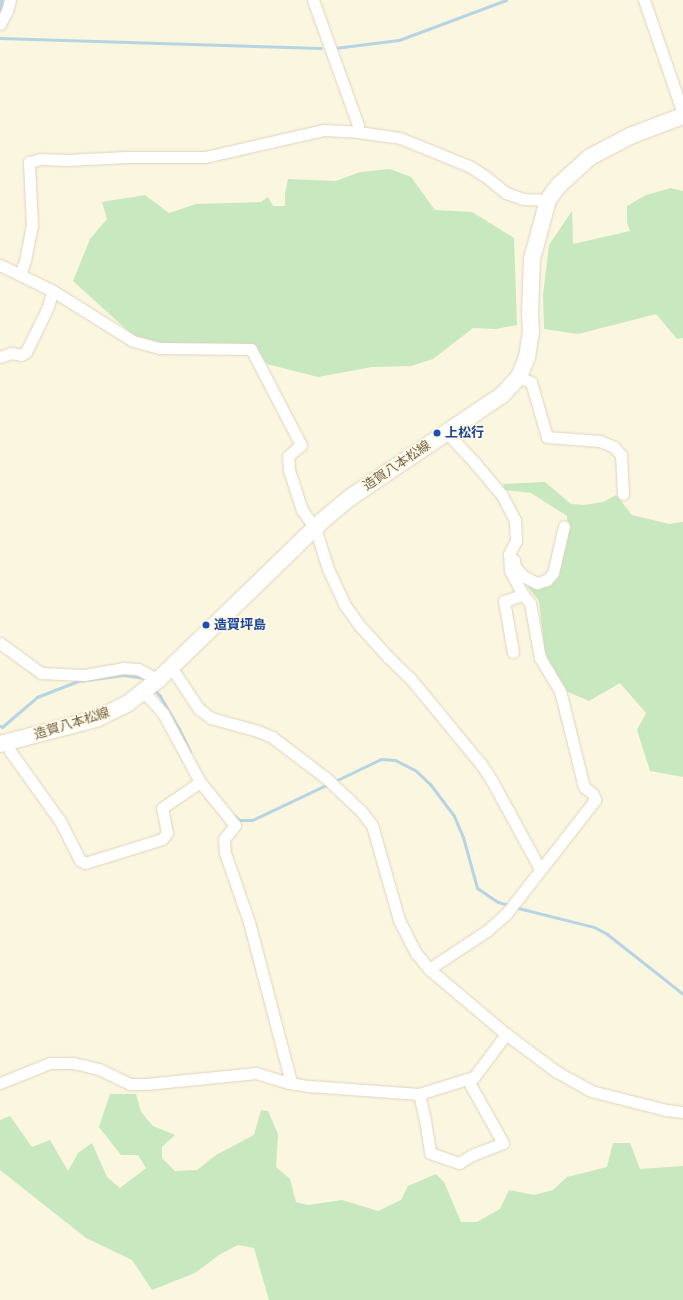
<!DOCTYPE html>
<html>
<head>
<meta charset="utf-8">
<style>
	body { margin:0 }
	#map { position:relative; width:683px; height:1300px; overflow:hidden; background:#fbf6e0; font-family:"Fira Sans","Noto Sans JP",sans-serif }
	div>[style] { position:absolute }
	.green>* { inset:0; background:#c8e8bf }
	.stream>* { height:3px; margin:-1.5px; padding:0 1.5px; transform-origin:1.5px; border-radius:1.5px; background:#b5d4e4 }
	.river>* { height:17px; margin:-8.5px; padding:0 8.5px; transform-origin:8.5px; border-radius:8.5px; background:#b5d4e4 }
	.roads { filter:drop-shadow(0 0 1px #dfd3bc) drop-shadow(0 0 1px #dfd3bc) }
	.minor>* { height:11px; margin:-5.5px; padding:0 5.5px; transform-origin:5.5px; border-radius:5.5px; background:#fff }
	.secondary>* { height:16px; margin:-8px; padding:0 8px; transform-origin:8px; border-radius:8px; background:#fff }
	.dots>* { width:11px; height:11px; translate:-50% -50%; box-sizing:border-box; border:2px solid #fffae5; border-radius:50% }
	span { translate:-50% -50%; white-space:nowrap; text-align:center; line-height:1.15; -webkit-text-stroke:3.5px #fffae5; paint-order:stroke }
	.transit-label { font-size:13px; color:#164399; font-weight:700 }
	.left { translate:0 -50%; text-align:left }
	.street-label { font-size:13px; color:#715f48 }
</style>
</head>
<body>
<div id="map">
	<div class="green">
		<div style="clip-path:polygon(390px 169px,411px 177px,435px 210px,472px 212px,514px 238px,517px 325px,496px 329px,473px 328px,433px 359px,411px 366px,372px 367px,318px 377px,267px 364px,253px 345px,161px 345px,137px 339px,73px 281px,90px 239px,107px 219px,102px 202px,145px 195px,169px 213px,196px 204px,261px 202px,268px 197px,273px 206px,285px 206px,285px 194px,288px 179px,336px 181px,360px 172px)"></div>
		<div style="clip-path:polygon(671px 188px,683px 191px,683px 338px,677px 339px,656px 314px,578px 334px,544px 329px,543px 295px,549px 245px,572px 211px,573px 244px,630px 231px,627px 222px,627px 206px,646px 195px)"></div>
		<div style="clip-path:polygon(545px 482px,571px 504px,584px 505px,603px 502px,616px 495px,632px 515px,669px 524px,683px 522px,683px 777px,650px 771px,637px 730px,646px 713px,620px 683px,589px 701px,566px 691px,545px 653px,539px 601px,527px 586px,545px 587px,556px 578px,568px 531px,567px 516px,531px 493px,505px 490px,503px 484px)"></div>
		<div style="clip-path:polygon(110px 1094px,136px 1094px,141px 1112px,153px 1126px,175px 1135px,162px 1147px,162px 1158px,175px 1171px,197px 1170px,216px 1155px,254px 1135px,261px 1110px,268px 1111px,278px 1134px,276px 1167px,290px 1179px,296px 1202px,308px 1205px,342px 1200px,378px 1211px,401px 1200px,408px 1186px,436px 1174px,444px 1182px,461px 1222px,477px 1222px,500px 1209px,509px 1190px,534px 1195px,553px 1190px,567px 1177px,607px 1167px,613px 1143px,630px 1143px,640px 1169px,683px 1166px,683px 1300px,269px 1300px,254px 1248px,238px 1245px,219px 1255px,195px 1273px,152px 1290px,132px 1260px,86px 1238px,0 1170px,0 1120px,10px 1116px,32px 1147px,50px 1140px,68px 1171px,78px 1153px,92px 1143px,107px 1177px,120px 1188px,146px 1168px,138px 1155px,121px 1155px,99px 1127px)"></div>
	</div>
	<div class="stream">
		<div style="left:0;top:38px;width:321px;rotate:1.8deg"></div>
		<div style="left:335px;top:48px;width:64px;rotate:-7.1deg"></div>
		<div style="left:399px;top:40px;width:114px;rotate:-20.5deg"></div>
		<div style="left:154px;top:689px;width:9px;rotate:49deg"></div>
		<div style="left:160px;top:696px;width:38px;rotate:60deg"></div>
		<div style="left:179px;top:729px;width:25px;rotate:64deg"></div>
		<div style="left:0;top:726px;width:2px;rotate:27deg"></div>
		<div style="left:2px;top:727px;width:46px;rotate:-40.6deg"></div>
		<div style="left:37px;top:697px;width:44px;rotate:-21.3deg"></div>
		<div style="left:78px;top:681px;width:46px;rotate:-7.4deg"></div>
		<div style="left:124px;top:675px;width:20px;rotate:9deg"></div>
		<div style="left:144px;top:678px;width:6px;rotate:45deg"></div>
		<div style="left:333px;top:782px;width:53px;rotate:-25.6deg"></div>
		<div style="left:381px;top:759px;width:14px;rotate:4deg"></div>
		<div style="left:395px;top:760px;width:22px;rotate:27deg"></div>
		<div style="left:415px;top:770px;width:21px;rotate:43deg"></div>
		<div style="left:430px;top:784px;width:40px;rotate:53deg"></div>
		<div style="left:454px;top:816px;width:23px;rotate:67deg"></div>
		<div style="left:463px;top:837px;width:53px;rotate:74.6deg"></div>
		<div style="left:477px;top:888px;width:25px;rotate:34deg"></div>
		<div style="left:498px;top:902px;width:11px;rotate:15deg"></div>
		<div style="left:232px;top:814px;width:9px;rotate:41deg"></div>
		<div style="left:239px;top:820px;width:13px"></div>
		<div style="left:252px;top:820px;width:84px;rotate:-25.3deg"></div>
		<div style="left:514px;top:907px;width:82px;rotate:14deg"></div>
		<div style="left:594px;top:927px;width:15px;rotate:28deg"></div>
		<div style="left:607px;top:934px;width:97px;rotate:38.3deg"></div>
	</div>
	<div class="river">
		<div style="left:0;top:9px;width:9px;rotate:-72deg"></div>
	</div>
	<div class="roads">
		<div class="minor">
			<div style="left:313px;top:0;width:133px;rotate:70.2deg"></div>
			<div style="left:358px;top:125px;width:7px;rotate:90deg"></div>
			<div style="left:644px;top:0;width:120px;rotate:71deg"></div>
			<div style="left:0;top:24px;width:15px;rotate:-62deg"></div>
			<div style="left:7px;top:11px;width:11px;rotate:-75deg"></div>
			<div style="left:0;top:265px;width:59px;rotate:26.1deg"></div>
			<div style="left:53px;top:291px;width:94px;rotate:32deg"></div>
			<div style="left:133px;top:341px;width:28px;rotate:15deg"></div>
			<div style="left:160px;top:348px;width:91px;rotate:0.6deg"></div>
			<div style="left:251px;top:349px;width:108px;rotate:62.5deg"></div>
			<div style="left:301px;top:445px;width:17px;rotate:140deg"></div>
			<div style="left:288px;top:456px;width:14px;rotate:86deg"></div>
			<div style="left:289px;top:470px;width:42px;rotate:72deg"></div>
			<div style="left:302px;top:510px;width:22px;rotate:54deg"></div>
			<div style="left:315px;top:528px;width:43px;rotate:72.4deg"></div>
			<div style="left:328px;top:569px;width:38px;rotate:65deg"></div>
			<div style="left:344px;top:604px;width:29px;rotate:54deg"></div>
			<div style="left:361px;top:627px;width:40px;rotate:48deg"></div>
			<div style="left:388px;top:657px;width:30px;rotate:44deg"></div>
			<div style="left:410px;top:678px;width:112px;rotate:50.5deg"></div>
			<div style="left:481px;top:764px;width:20px;rotate:57deg"></div>
			<div style="left:492px;top:781px;width:100px;rotate:61.4deg"></div>
			<div style="left:20px;top:274px;width:14px;rotate:-69deg"></div>
			<div style="left:25px;top:261px;width:36px;rotate:-79deg"></div>
			<div style="left:32px;top:226px;width:64px;rotate:-92.7deg"></div>
			<div style="left:29px;top:162px;width:12px;rotate:-14deg"></div>
			<div style="left:41px;top:159px;width:26px;rotate:2deg"></div>
			<div style="left:67px;top:160px;width:59px;rotate:-2.9deg"></div>
			<div style="left:126px;top:157px;width:79px"></div>
			<div style="left:205px;top:157px;width:122px;rotate:-12.8deg"></div>
			<div style="left:324px;top:130px;width:34px;rotate:3deg"></div>
			<div style="left:358px;top:132px;width:42px;rotate:8.1deg"></div>
			<div style="left:400px;top:138px;width:74px;rotate:22.1deg"></div>
			<div style="left:469px;top:166px;width:19px;rotate:32deg"></div>
			<div style="left:485px;top:176px;width:27px;rotate:39deg"></div>
			<div style="left:506px;top:193px;width:18px;rotate:19deg"></div>
			<div style="left:523px;top:199px;width:25px;rotate:2deg"></div>
			<div style="left:0;top:357px;width:12px;rotate:-20deg"></div>
			<div style="left:11px;top:353px;width:10px;rotate:11deg"></div>
			<div style="left:21px;top:355px;width:6px;rotate:-31deg"></div>
			<div style="left:26px;top:352px;width:48px;rotate:-64deg"></div>
			<div style="left:47px;top:309px;width:19px;rotate:-72deg"></div>
			<div style="left:519px;top:377px;width:13px;rotate:23deg"></div>
			<div style="left:531px;top:382px;width:57px;rotate:73.8deg"></div>
			<div style="left:547px;top:437px;width:53px;rotate:4.3deg"></div>
			<div style="left:600px;top:441px;width:15px;rotate:23deg"></div>
			<div style="left:614px;top:447px;width:11px;rotate:49deg"></div>
			<div style="left:621px;top:455px;width:39px;rotate:87deg"></div>
			<div style="left:514px;top:560px;width:7px;rotate:82deg"></div>
			<div style="left:515px;top:567px;width:12px;rotate:48deg"></div>
			<div style="left:523px;top:576px;width:16px;rotate:27deg"></div>
			<div style="left:537px;top:583px;width:10px;rotate:-17deg"></div>
			<div style="left:547px;top:580px;width:9px;rotate:-49deg"></div>
			<div style="left:553px;top:573px;width:48px;rotate:-76.8deg"></div>
			<div style="left:0;top:643px;width:51px;rotate:36.2deg"></div>
			<div style="left:41px;top:673px;width:43px;rotate:2.7deg"></div>
			<div style="left:84px;top:675px;width:40px;rotate:-10deg"></div>
			<div style="left:123px;top:668px;width:15px;rotate:4deg"></div>
			<div style="left:138px;top:669px;width:23px;rotate:29deg"></div>
			<div style="left:513px;top:652px;width:52px;rotate:-100deg"></div>
			<div style="left:504px;top:601px;width:20px;rotate:-18deg"></div>
			<div style="left:171px;top:667px;width:50px;rotate:56.3deg"></div>
			<div style="left:199px;top:709px;width:15px;rotate:37deg"></div>
			<div style="left:211px;top:718px;width:49px;rotate:15.5deg"></div>
			<div style="left:258px;top:731px;width:15px;rotate:23deg"></div>
			<div style="left:272px;top:737px;width:68px;rotate:37.2deg"></div>
			<div style="left:326px;top:778px;width:48px;rotate:43.3deg"></div>
			<div style="left:361px;top:811px;width:18px;rotate:52deg"></div>
			<div style="left:372px;top:825px;width:99px;rotate:74.1deg"></div>
			<div style="left:399px;top:920px;width:37px;rotate:63deg"></div>
			<div style="left:416px;top:953px;width:21px;rotate:51deg"></div>
			<div style="left:429px;top:969px;width:101px;rotate:40.2deg"></div>
			<div style="left:506px;top:1034px;width:64px;rotate:36.7deg"></div>
			<div style="left:557px;top:1072px;width:39px;rotate:29deg"></div>
			<div style="left:591px;top:1091px;width:77px;rotate:14.2deg"></div>
			<div style="left:666px;top:1110px;width:17px;rotate:7deg"></div>
			<div style="left:144px;top:692px;width:28px;rotate:48deg"></div>
			<div style="left:163px;top:713px;width:78px;rotate:61.8deg"></div>
			<div style="left:200px;top:782px;width:55px;rotate:50.9deg"></div>
			<div style="left:235px;top:825px;width:18px;rotate:128deg"></div>
			<div style="left:224px;top:839px;width:14px;rotate:86deg"></div>
			<div style="left:225px;top:853px;width:73px;rotate:70.8deg"></div>
			<div style="left:249px;top:922px;width:161px;rotate:75.3deg"></div>
			<div style="left:290px;top:1078px;width:5px;rotate:101deg"></div>
			<div style="left:6px;top:743px;width:9px;rotate:63deg"></div>
			<div style="left:10px;top:751px;width:86px;rotate:54.5deg"></div>
			<div style="left:60px;top:821px;width:44px;rotate:62.9deg"></div>
			<div style="left:80px;top:860px;width:6px;rotate:31deg"></div>
			<div style="left:85px;top:863px;width:81px;rotate:-17.3deg"></div>
			<div style="left:162px;top:839px;width:8px;rotate:-50deg"></div>
			<div style="left:167px;top:833px;width:25px;rotate:-101deg"></div>
			<div style="left:162px;top:808px;width:46px;rotate:-34.4deg"></div>
			<div style="left:429px;top:969px;width:71px;rotate:-33.5deg"></div>
			<div style="left:488px;top:930px;width:24px;rotate:-42deg"></div>
			<div style="left:506px;top:914px;width:145px;rotate:-52deg"></div>
			<div style="left:595px;top:800px;width:6px;rotate:-108deg"></div>
			<div style="left:593px;top:794px;width:11px;rotate:-142deg"></div>
			<div style="left:584px;top:787px;width:99px;rotate:-104deg"></div>
			<div style="left:560px;top:691px;width:39px;rotate:-121deg"></div>
			<div style="left:540px;top:658px;width:56px;rotate:-100.3deg"></div>
			<div style="left:530px;top:603px;width:11px;rotate:-131deg"></div>
			<div style="left:523px;top:595px;width:27px;rotate:-118deg"></div>
			<div style="left:510px;top:571px;width:17px;rotate:-93deg"></div>
			<div style="left:509px;top:554px;width:15px;rotate:-62deg"></div>
			<div style="left:516px;top:541px;width:21px;rotate:-93deg"></div>
			<div style="left:515px;top:520px;width:30px;rotate:-118deg"></div>
			<div style="left:501px;top:494px;width:40px;rotate:-130deg"></div>
			<div style="left:475px;top:463px;width:41px;rotate:-133deg"></div>
			<div style="left:0;top:1083px;width:54px;rotate:-21.8deg"></div>
			<div style="left:50px;top:1063px;width:23px"></div>
			<div style="left:73px;top:1063px;width:27px;rotate:13deg"></div>
			<div style="left:99px;top:1069px;width:34px;rotate:26deg"></div>
			<div style="left:130px;top:1084px;width:16px"></div>
			<div style="left:146px;top:1084px;width:111px;rotate:-5.7deg"></div>
			<div style="left:256px;top:1073px;width:34px;rotate:17deg"></div>
			<div style="left:289px;top:1083px;width:20px;rotate:9deg"></div>
			<div style="left:309px;top:1086px;width:110px;rotate:4.2deg"></div>
			<div style="left:419px;top:1094px;width:58px;rotate:-17.2deg"></div>
			<div style="left:474px;top:1077px;width:54px;rotate:-53.3deg"></div>
			<div style="left:419px;top:1094px;width:27px;rotate:77deg"></div>
			<div style="left:425px;top:1120px;width:33px;rotate:81deg"></div>
			<div style="left:430px;top:1153px;width:31px;rotate:19deg"></div>
			<div style="left:459px;top:1163px;width:15px;rotate:-32deg"></div>
			<div style="left:472px;top:1155px;width:33px;rotate:-21deg"></div>
			<div style="left:503px;top:1143px;width:65px;rotate:-119.3deg"></div>
			<div style="left:471px;top:1086px;width:7px;rotate:-106deg"></div>
		</div>
		<div class="secondary">
			<div style="left:0;top:744px;width:99px;rotate:-14.6deg"></div>
			<div style="left:96px;top:719px;width:34px;rotate:-26deg"></div>
			<div style="left:127px;top:704px;width:39px;rotate:-38deg"></div>
			<div style="left:158px;top:680px;width:228px;rotate:-44.1deg"></div>
			<div style="left:322px;top:521px;width:38px;rotate:-40deg"></div>
			<div style="left:351px;top:497px;width:182px;rotate:-34deg"></div>
			<div style="left:502px;top:395px;width:25px;rotate:-47deg"></div>
			<div style="left:519px;top:377px;width:22px;rotate:-68deg"></div>
			<div style="left:527px;top:357px;width:26px;rotate:-81deg"></div>
			<div style="left:531px;top:331px;width:18px;rotate:-93deg"></div>
			<div style="left:530px;top:313px;width:54px;rotate:-87.9deg"></div>
			<div style="left:532px;top:259px;width:61px;rotate:-74.8deg"></div>
			<div style="left:548px;top:200px;width:17px;rotate:-54deg"></div>
			<div style="left:558px;top:186px;width:43px;rotate:-42.2deg"></div>
			<div style="left:590px;top:157px;width:45px;rotate:-27.7deg"></div>
			<div style="left:630px;top:136px;width:57px;rotate:-20.7deg"></div>
		</div>
	</div>
	<div class="dots">
		<div style="left:437px;top:433px;background:#1a4fb4"></div>
		<div style="left:206px;top:625px;background:#1a4fb4"></div>
	</div>
	<div class="transit-label">
		<span class="left" style="left:445px;top:433px">上松行</span>
		<span class="left" style="left:214px;top:625px">造賀坪島</span>
	</div>
	<div class="street-label">
		<span style="left:397px;top:466px;rotate:-34deg">造賀八本松線</span>
		<span style="left:72px;top:724px;rotate:-17deg">造賀八本松線</span>
	</div>
</div>
</body>
</html>
